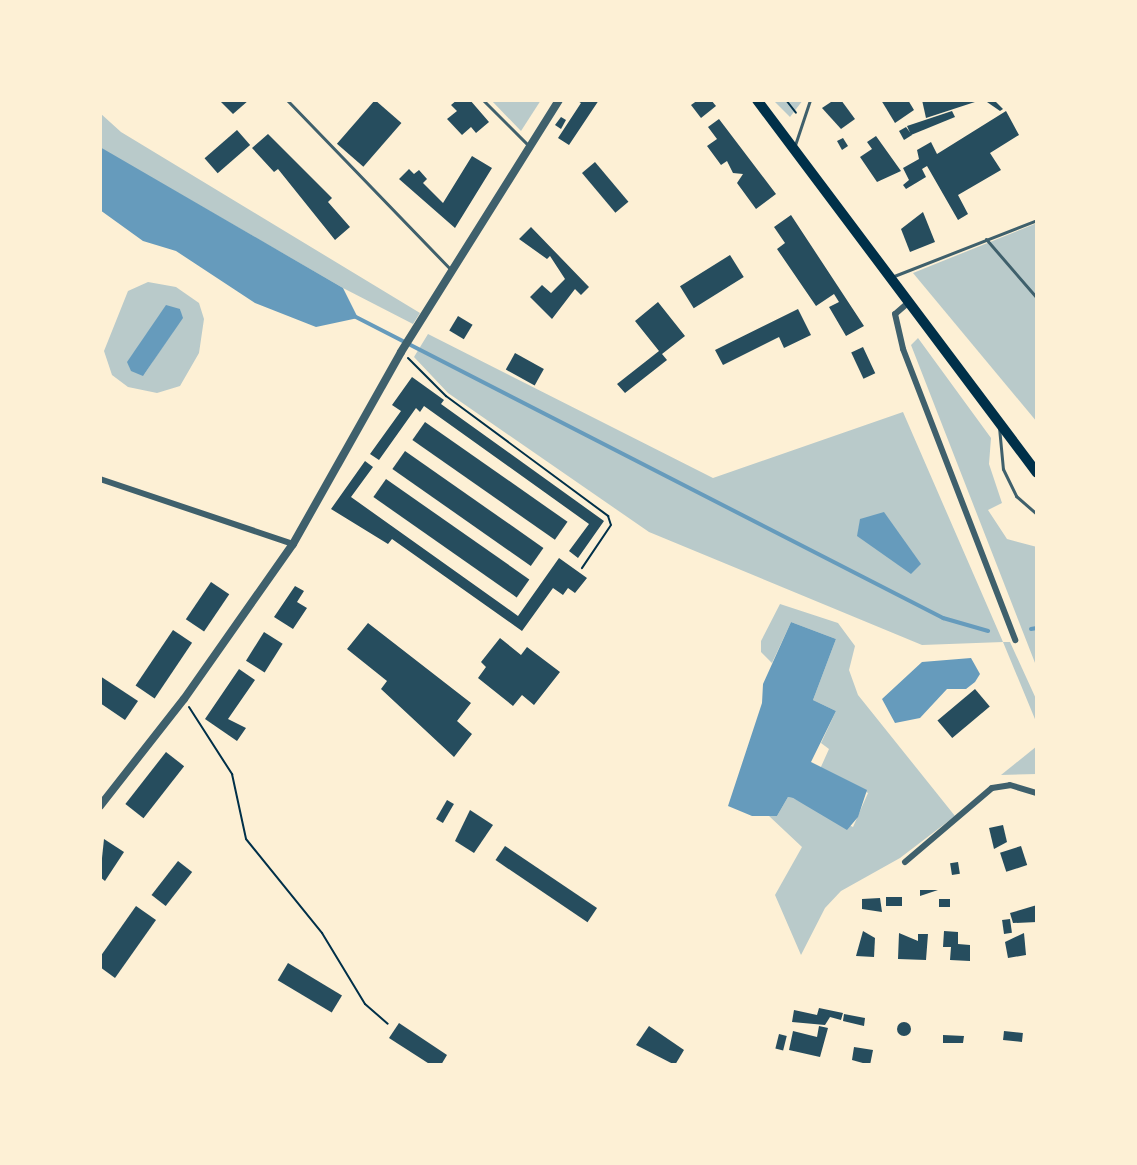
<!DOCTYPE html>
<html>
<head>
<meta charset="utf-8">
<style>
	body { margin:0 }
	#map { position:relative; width:1137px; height:1165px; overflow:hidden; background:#fdf0d5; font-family:Rubik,sans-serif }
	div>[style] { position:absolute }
	.green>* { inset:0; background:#b9caca }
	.water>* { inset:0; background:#669bbc }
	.stream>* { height:4px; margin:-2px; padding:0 2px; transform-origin:2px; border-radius:2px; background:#669bbc }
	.building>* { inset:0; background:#264d5e; transform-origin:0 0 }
	.round { border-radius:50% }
	.path>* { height:2px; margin:-1px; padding:0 1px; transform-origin:1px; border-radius:1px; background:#003049 }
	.service>* { height:3px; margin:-1.5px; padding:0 1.5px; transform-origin:1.5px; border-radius:1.5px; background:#3f606c }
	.minor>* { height:6px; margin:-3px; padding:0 3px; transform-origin:3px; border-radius:3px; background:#3f606c }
	.tertiary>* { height:8px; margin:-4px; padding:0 4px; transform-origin:4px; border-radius:4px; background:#3f606c }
	.primary>* { height:10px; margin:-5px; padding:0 5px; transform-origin:5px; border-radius:5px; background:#003049 }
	span { translate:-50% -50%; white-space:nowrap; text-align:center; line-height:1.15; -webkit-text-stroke:6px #fdf0d5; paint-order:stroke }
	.frame { position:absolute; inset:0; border:102px solid #fdf0d5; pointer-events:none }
</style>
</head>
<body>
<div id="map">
	<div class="green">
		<div style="clip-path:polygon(491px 100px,541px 100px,521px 131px)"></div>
		<div style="clip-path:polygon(773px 100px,803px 100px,790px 117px)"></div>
		<div style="clip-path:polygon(100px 113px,121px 132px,420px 313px,413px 324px,343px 288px,107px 152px,100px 147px)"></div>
		<div style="clip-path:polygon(1037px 223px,1037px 422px,913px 273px)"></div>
		<div style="clip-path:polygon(evenodd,148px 282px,176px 287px,199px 303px,204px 319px,199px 353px,180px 386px,157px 393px,128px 387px,112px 375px,104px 351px,128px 291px,148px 282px,180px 309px,182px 318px,143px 376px,180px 309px)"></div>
		<div style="clip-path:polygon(428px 334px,713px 478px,903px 412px,1003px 642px,1010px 642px,1037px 701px,1037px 724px,1003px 642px,922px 645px,649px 532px,448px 393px,414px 357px)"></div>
		<div style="clip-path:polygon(918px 338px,991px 438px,989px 464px,1002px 503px,988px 510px,1007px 539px,1037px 547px,1037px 668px,911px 345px)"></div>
		<div style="clip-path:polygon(780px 604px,838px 623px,855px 646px,849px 670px,858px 695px,955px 816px,900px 858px,841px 891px,825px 908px,801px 955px,775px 895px,802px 847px,769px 816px,777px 816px,788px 797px,793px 798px,853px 827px,868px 793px,820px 769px,829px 749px,821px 743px,836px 711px,813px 700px,836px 639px,791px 622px,772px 663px,761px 652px,761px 641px)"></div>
		<div style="clip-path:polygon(1037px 746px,1037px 774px,1001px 775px)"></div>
	</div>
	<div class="water">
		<div style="clip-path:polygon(100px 147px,343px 288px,358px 318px,316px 327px,255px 303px,176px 251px,143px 241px,100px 210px)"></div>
		<div style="clip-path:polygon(166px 305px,180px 309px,183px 318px,143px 376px,131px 371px,127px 362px)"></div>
		<div style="clip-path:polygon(884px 512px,921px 564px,911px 574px,857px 536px,860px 519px)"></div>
		<div style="clip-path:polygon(791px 622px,836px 639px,813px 700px,836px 711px,811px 762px,867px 790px,858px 817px,847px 830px,793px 798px,788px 797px,777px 816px,752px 816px,728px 806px,762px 703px,763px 684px)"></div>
		<div style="clip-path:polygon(971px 658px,980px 674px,975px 682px,966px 689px,947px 689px,920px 718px,895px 723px,882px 699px,922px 662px)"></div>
	</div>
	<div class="stream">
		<div style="left:354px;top:316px;width:662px;rotate:27.15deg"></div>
		<div style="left:943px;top:618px;width:47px;rotate:16.1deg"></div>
		<div style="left:1031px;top:629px;width:6px;rotate:-9deg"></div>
	</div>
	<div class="building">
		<div style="clip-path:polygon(219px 100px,249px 100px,233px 114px)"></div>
		<div style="left:375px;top:100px;width:35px;height:58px;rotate:41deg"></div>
		<div style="clip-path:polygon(457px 100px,470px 100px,489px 122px,476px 133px,471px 127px,462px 135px,447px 119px,457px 111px,451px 105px)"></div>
		<div style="clip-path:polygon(576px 100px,599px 100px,569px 145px,558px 138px,581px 103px)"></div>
		<div style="clip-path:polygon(698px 100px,711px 100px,716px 106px,701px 118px,691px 105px)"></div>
		<div style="clip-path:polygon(834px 100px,841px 100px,855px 119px,841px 129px,822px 108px)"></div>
		<div style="clip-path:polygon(881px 100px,908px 100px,914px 110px,895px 123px)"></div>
		<div style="clip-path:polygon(922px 100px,978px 100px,978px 101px,926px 118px)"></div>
		<div style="clip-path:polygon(994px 100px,1003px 109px,1000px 111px,987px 102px)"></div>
		<div style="clip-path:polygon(952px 111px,955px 117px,911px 135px,907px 126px)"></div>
		<div style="clip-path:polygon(1006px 111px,1019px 135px,990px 153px,1001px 170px,958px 195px,968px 214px,958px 220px,927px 166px,922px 169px,926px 177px,906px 189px,903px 185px,909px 180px,903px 168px,919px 159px,917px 150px,931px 142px,937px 154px)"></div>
		<div style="clip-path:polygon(561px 117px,566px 120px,561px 129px,555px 125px)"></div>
		<div style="clip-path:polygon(719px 119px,776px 194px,756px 209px,737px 183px,743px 174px,733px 173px,727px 161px,721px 165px,707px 146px,717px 139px,708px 127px)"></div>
		<div style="clip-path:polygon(906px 127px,912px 135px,904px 140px,899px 131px)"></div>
		<div style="left:237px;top:130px;width:20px;height:43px;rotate:49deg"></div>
		<div style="clip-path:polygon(268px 134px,332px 198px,328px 202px,350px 227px,335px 240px,278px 169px,274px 172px,252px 148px)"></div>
		<div style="clip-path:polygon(876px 136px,901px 171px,877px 182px,860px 157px,872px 149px,867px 142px)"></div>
		<div style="clip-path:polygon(843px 138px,848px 146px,842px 150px,837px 141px)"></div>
		<div style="clip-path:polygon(472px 156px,492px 168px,455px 228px,399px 179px,409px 169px,414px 174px,419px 170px,427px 179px,423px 183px,443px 203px)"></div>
		<div style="left:595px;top:162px;width:52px;height:17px;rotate:50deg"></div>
		<div style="clip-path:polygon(923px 212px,935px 242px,910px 252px,901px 229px)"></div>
		<div style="clip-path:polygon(791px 215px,864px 326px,846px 336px,829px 307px,839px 302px,834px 294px,816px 306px,777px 249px,785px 243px,774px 227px)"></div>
		<div style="clip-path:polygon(531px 227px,589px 287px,581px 295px,575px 289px,552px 319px,530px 297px,542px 285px,551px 293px,565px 279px,550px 256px,547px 259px,519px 239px)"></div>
		<div style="left:730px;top:255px;width:26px;height:59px;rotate:58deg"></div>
		<div style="clip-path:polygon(658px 302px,685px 336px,662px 354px,667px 360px,625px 393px,617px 384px,659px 351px,635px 321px)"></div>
		<div style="clip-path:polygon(798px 309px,811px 335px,784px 348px,779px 337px,723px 365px,715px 350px)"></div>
		<div style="left:458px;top:316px;width:17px;height:17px;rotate:31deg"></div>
		<div style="left:863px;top:347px;width:29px;height:13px;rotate:65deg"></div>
		<div style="left:515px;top:353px;width:33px;height:19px;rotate:29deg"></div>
		<div style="clip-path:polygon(412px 377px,444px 400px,441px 404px,604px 521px,578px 558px,569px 551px,589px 524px,424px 406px,420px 412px,416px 408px,379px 460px,370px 454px,401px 411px,392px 405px)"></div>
		<div style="left:425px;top:422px;width:174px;height:22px;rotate:35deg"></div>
		<div style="left:405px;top:451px;width:169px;height:22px;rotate:35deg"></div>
		<div style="clip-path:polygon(365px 461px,373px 467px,351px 497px,518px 616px,559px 558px,587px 578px,575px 593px,568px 588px,563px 595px,553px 588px,522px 631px,392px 539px,388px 544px,331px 509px)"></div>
		<div style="left:386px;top:479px;width:175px;height:22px;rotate:35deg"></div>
		<div style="left:211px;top:582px;width:22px;height:45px;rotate:34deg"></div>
		<div style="clip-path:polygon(295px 586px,304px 591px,297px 602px,307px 608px,293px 629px,274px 617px)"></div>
		<div style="clip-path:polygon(368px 623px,471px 703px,457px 721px,472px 734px,454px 757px,381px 689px,387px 681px,347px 649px)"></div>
		<div style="left:173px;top:630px;width:23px;height:67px;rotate:34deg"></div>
		<div style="left:264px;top:632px;width:22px;height:34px;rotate:32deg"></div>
		<div style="clip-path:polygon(500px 638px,521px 655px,527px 647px,560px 672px,534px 705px,522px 695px,513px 706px,478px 678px,486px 667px,481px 662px)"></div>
		<div style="clip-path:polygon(239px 669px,255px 680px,228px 719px,246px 728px,237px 741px,205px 719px)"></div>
		<div style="clip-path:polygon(100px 676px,138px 701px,125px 720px,100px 703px)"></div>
		<div style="left:975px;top:689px;width:23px;height:49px;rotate:50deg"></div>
		<div style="left:166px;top:752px;width:23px;height:66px;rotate:38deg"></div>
		<div style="left:447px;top:800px;width:8px;height:22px;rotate:30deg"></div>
		<div style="clip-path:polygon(470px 810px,493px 825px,474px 853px,455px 841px)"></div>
		<div style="clip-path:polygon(1003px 825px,1007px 842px,994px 849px,989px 828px)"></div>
		<div style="clip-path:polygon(104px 839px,124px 852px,105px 881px,100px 877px)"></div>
		<div style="left:505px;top:846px;width:111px;height:17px;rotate:34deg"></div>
		<div style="left:1021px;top:846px;width:20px;height:22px;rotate:72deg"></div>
		<div style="left:178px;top:861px;width:18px;height:43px;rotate:38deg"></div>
		<div style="left:958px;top:862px;width:12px;height:8px;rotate:81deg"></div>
		<div style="clip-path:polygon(920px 890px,938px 890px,920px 896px)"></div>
		<div style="left:902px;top:897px;width:9px;height:16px;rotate:90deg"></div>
		<div style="clip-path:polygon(880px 898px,882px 912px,862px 909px,862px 899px)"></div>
		<div style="left:939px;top:899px;width:11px;height:8px"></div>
		<div style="clip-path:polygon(1037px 905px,1037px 922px,1013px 923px,1010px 913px)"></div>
		<div style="clip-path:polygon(136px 906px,156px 920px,115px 978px,100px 967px,100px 957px)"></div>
		<div style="left:1010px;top:919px;width:14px;height:8px;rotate:82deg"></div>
		<div style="clip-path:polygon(863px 931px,875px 938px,874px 957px,856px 956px)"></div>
		<div style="clip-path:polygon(944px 931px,958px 932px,958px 944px,970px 945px,970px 961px,950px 960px,951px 947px,943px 947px)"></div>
		<div style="clip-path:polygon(899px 933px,918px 941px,918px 934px,928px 934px,926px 960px,898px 959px)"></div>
		<div style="clip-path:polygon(1024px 933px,1026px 955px,1008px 958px,1005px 942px)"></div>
		<div style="left:288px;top:963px;width:63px;height:20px;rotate:31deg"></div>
		<div style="clip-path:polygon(819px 1008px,843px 1013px,841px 1020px,830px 1017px,825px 1025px,792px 1022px,794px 1010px,817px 1015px)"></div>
		<div style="clip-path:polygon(844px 1014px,865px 1018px,864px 1026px,843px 1021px)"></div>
		<div class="round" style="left:897px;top:1022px;width:14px;height:14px"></div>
		<div style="clip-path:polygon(399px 1023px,447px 1055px,441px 1065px,431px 1065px,389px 1038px)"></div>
		<div style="clip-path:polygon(649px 1026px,684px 1050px,675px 1065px,636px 1045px)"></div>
		<div style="clip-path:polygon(819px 1026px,828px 1028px,820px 1057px,789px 1050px,793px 1031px,817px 1037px)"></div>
		<div style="left:1004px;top:1031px;width:19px;height:9px;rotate:6deg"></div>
		<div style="left:779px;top:1034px;width:8px;height:15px;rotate:14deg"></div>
		<div style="clip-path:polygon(943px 1035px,964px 1036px,963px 1043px,943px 1043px)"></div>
		<div style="clip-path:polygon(854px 1047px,873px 1050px,870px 1065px,852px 1060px)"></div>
	</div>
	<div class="path">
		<div style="left:786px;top:100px;width:16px;rotate:52deg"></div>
		<div style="left:408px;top:358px;width:54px;rotate:45deg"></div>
		<div style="left:446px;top:396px;width:202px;rotate:36.5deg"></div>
		<div style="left:608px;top:516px;width:9px;rotate:72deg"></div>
		<div style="left:611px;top:525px;width:52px;rotate:124deg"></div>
		<div style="left:189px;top:707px;width:80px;rotate:57.3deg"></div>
		<div style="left:232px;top:774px;width:66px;rotate:77.8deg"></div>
		<div style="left:246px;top:839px;width:121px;rotate:51deg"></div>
		<div style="left:322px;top:933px;width:83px;rotate:58.8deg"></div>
		<div style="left:365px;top:1004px;width:30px;rotate:41deg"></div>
	</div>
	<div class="service">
		<div style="left:287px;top:100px;width:236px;rotate:46deg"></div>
		<div style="left:483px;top:100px;width:62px;rotate:45deg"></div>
		<div style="left:795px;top:145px;width:47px;rotate:-71.6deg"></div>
		<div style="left:986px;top:239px;width:78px;rotate:49.2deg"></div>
		<div style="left:894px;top:276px;width:154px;rotate:-21.4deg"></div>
		<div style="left:999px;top:427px;width:42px;rotate:84.6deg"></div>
		<div style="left:1003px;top:469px;width:30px;rotate:64deg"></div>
		<div style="left:1016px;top:496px;width:28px;rotate:41deg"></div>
	</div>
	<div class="minor">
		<div style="left:909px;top:302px;width:18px;rotate:139deg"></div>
		<div style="left:895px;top:314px;width:36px;rotate:77deg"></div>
		<div style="left:903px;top:349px;width:312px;rotate:68.9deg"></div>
		<div style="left:100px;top:479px;width:204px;rotate:18.6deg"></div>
		<div style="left:905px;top:862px;width:114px;rotate:-40.4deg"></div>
		<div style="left:992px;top:788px;width:18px;rotate:-9deg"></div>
		<div style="left:1010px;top:785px;width:28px;rotate:17deg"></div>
	</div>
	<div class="tertiary">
		<div style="left:100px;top:806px;width:136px;rotate:-51.9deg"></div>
		<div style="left:184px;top:699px;width:189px;rotate:-54.9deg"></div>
		<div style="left:293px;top:544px;width:220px;rotate:-60.6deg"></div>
		<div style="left:401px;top:352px;width:297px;rotate:-57.9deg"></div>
	</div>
	<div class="primary">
		<div style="left:757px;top:100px;width:466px;rotate:53.1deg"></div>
	</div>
	<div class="frame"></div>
</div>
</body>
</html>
